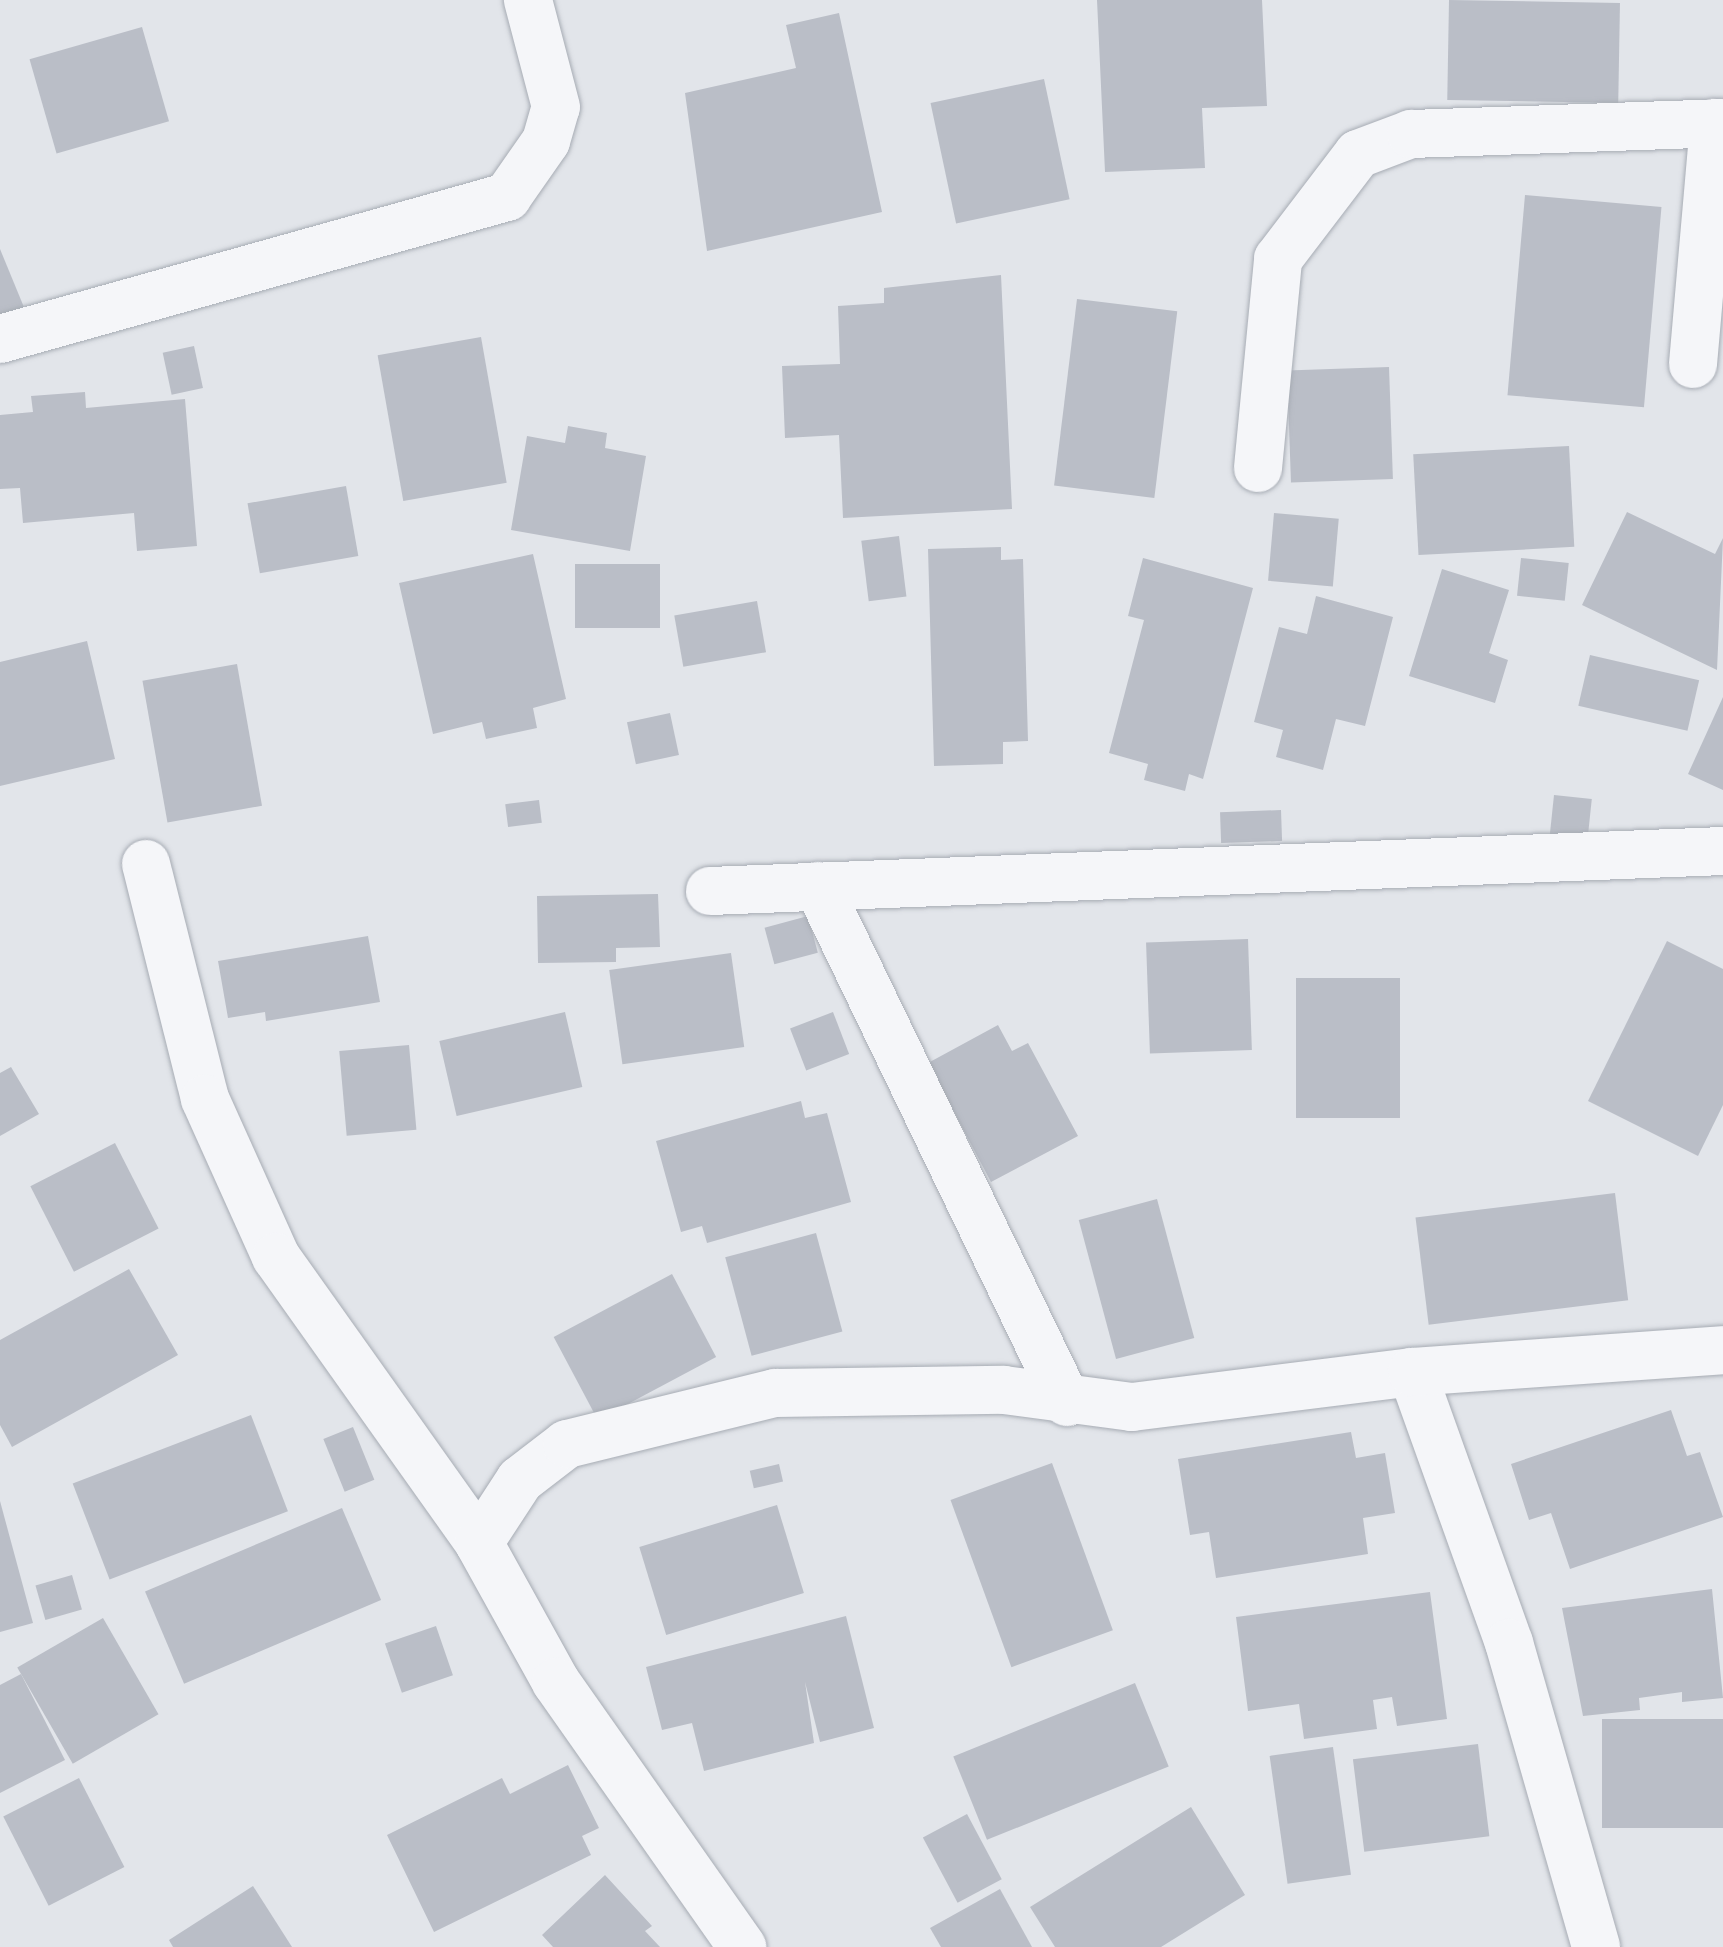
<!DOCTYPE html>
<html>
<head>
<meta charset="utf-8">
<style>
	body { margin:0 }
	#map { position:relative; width:1723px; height:1947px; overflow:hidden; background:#e2e5ea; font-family:"Titillium Web",sans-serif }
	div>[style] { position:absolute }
	.building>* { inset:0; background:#babec7; transform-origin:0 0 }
	.roads { filter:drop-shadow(0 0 2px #a7acb4) drop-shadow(0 0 2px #a7acb4) }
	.street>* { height:48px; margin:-24px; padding:0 24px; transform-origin:24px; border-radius:24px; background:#f5f6f9 }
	span { translate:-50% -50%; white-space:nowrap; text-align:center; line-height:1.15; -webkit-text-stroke:8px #f2f4f8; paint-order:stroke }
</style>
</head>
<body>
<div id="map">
	<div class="building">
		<div style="clip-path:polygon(1097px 0,1262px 0,1267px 106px,1202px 108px,1205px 168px,1105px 172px)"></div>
		<div style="left:1449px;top:0;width:171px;height:100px;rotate:1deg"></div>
		<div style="clip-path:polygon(839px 13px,882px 212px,707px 251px,685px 93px,796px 68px,786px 25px)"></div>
		<div style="left:142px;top:27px;width:98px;height:117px;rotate:74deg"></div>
		<div style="left:1044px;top:79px;width:123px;height:116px;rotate:78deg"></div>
		<div style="left:1525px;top:195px;width:137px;height:201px;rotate:5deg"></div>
		<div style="clip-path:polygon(0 249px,28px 317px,0 329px)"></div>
		<div style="clip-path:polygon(1001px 275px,1012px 509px,843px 518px,839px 435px,785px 438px,782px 366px,840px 364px,838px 306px,884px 303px,884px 288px)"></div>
		<div style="left:1077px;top:299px;width:101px;height:188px;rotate:7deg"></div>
		<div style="left:481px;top:337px;width:148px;height:105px;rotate:80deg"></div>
		<div style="left:194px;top:346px;width:43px;height:32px;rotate:78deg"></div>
		<div style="left:1389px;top:367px;width:112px;height:102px;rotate:88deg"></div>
		<div style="clip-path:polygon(85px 392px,86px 408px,185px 399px,197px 546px,137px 551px,134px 513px,23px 523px,20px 488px,0 489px,0 415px,33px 412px,31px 396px)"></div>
		<div style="clip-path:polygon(568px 426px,607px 433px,605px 448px,646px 456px,630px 551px,511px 530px,527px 436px,565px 443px)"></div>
		<div style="left:1569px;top:446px;width:101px;height:156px;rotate:87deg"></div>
		<div style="left:346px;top:486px;width:71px;height:100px;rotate:80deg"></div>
		<div style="clip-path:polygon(1627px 512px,1715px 554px,1723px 538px,1717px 670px,1582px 605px)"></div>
		<div style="left:1274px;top:513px;width:65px;height:68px;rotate:5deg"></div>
		<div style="left:899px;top:536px;width:61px;height:38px;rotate:83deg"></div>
		<div style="clip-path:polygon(1001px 547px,1001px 560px,1023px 559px,1028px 741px,1003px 742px,1003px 764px,934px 766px,928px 549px)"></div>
		<div style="clip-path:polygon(533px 554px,566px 699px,533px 708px,537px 728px,486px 739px,482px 722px,433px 734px,399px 583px)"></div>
		<div style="clip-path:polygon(1143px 558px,1253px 588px,1203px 779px,1189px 774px,1185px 791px,1144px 780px,1148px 764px,1109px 753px,1144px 620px,1128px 616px)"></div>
		<div style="left:1521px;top:558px;width:48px;height:38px;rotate:6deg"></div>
		<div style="left:660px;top:564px;width:64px;height:85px;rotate:90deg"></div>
		<div style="clip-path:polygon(1442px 569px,1509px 590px,1489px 653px,1508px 660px,1495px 703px,1409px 676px)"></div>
		<div style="clip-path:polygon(1316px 596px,1393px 617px,1365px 726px,1336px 719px,1323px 770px,1276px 757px,1283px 730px,1254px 722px,1279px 627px,1307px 634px)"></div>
		<div style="left:757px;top:601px;width:52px;height:84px;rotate:80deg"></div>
		<div style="clip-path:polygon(87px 641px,115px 759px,0 786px,0 662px)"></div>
		<div style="left:1590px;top:655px;width:112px;height:52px;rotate:13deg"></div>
		<div style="left:237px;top:664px;width:144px;height:96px;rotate:80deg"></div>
		<div style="clip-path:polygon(1723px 697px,1723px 790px,1688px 774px)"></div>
		<div style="left:670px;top:713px;width:43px;height:44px;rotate:78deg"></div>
		<div style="left:1554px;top:795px;width:38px;height:43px;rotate:6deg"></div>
		<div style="left:539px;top:800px;width:23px;height:34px;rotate:83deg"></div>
		<div style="left:1281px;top:810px;width:31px;height:61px;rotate:88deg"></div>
		<div style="clip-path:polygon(658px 894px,660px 947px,616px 948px,616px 962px,538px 963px,537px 896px)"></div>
		<div style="left:808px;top:916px;width:38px;height:45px;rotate:75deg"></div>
		<div style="clip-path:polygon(368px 936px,380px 1002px,266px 1021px,265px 1012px,228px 1018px,218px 961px)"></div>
		<div style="left:1248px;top:939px;width:111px;height:102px;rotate:88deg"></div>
		<div style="clip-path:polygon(1667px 941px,1723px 969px,1723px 1105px,1698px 1156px,1588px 1101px)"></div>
		<div style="left:731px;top:953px;width:95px;height:123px;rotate:82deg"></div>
		<div style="left:1296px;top:978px;width:104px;height:140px"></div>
		<div style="left:565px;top:1012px;width:77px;height:129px;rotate:77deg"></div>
		<div style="left:833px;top:1012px;width:45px;height:46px;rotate:69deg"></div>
		<div style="clip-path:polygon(998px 1025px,1012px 1051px,1028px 1043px,1078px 1136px,991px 1182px,928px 1063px)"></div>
		<div style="left:409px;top:1045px;width:85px;height:70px;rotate:85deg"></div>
		<div style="clip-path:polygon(11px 1067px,39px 1114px,0 1136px,0 1073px)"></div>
		<div style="clip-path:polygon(801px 1101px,805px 1118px,827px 1113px,851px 1202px,707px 1243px,702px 1226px,681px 1232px,656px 1141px)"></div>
		<div style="left:115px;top:1143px;width:96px;height:95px;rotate:63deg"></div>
		<div style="left:1615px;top:1193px;width:108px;height:201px;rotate:83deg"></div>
		<div style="left:1157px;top:1199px;width:144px;height:81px;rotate:75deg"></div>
		<div style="left:816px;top:1233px;width:102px;height:94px;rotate:75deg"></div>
		<div style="clip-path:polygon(129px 1269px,178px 1355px,12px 1447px,0 1425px,0 1340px)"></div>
		<div style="left:672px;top:1274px;width:94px;height:134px;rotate:62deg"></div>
		<div style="clip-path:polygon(1671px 1410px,1687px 1456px,1700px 1452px,1723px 1517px,1570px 1569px,1551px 1513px,1529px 1520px,1511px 1464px)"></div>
		<div style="left:251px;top:1415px;width:103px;height:191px;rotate:69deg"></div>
		<div style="left:353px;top:1427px;width:57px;height:32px;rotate:68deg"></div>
		<div style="clip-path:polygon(1351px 1432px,1356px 1458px,1385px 1453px,1395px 1513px,1363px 1518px,1368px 1554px,1216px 1578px,1209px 1532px,1190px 1535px,1178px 1459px)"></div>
		<div style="left:1052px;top:1463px;width:178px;height:108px;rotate:70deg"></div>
		<div style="left:779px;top:1464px;width:18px;height:30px;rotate:77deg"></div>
		<div style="clip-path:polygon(0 1501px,33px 1623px,0 1632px)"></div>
		<div style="left:777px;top:1505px;width:92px;height:144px;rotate:73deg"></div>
		<div style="left:342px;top:1508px;width:100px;height:214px;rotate:67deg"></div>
		<div style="left:72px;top:1575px;width:36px;height:38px;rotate:74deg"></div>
		<div style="clip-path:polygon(1712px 1589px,1723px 1698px,1682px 1702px,1682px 1692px,1639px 1698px,1640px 1710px,1583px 1716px,1562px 1608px)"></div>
		<div style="clip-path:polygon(1430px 1592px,1447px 1719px,1397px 1726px,1392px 1697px,1373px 1700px,1377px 1729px,1304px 1739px,1299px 1704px,1248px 1711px,1236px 1617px)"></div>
		<div style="clip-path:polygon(846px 1616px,874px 1728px,820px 1742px,805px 1682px,814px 1743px,704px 1771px,692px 1723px,662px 1730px,646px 1667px)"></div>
		<div style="left:103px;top:1618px;width:111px;height:99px;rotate:60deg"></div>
		<div style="left:436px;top:1626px;width:52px;height:54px;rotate:71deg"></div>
		<div style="clip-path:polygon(21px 1674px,65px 1760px,0 1793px,0 1685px)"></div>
		<div style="left:1135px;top:1683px;width:90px;height:196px;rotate:68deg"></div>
		<div style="left:1723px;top:1719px;width:109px;height:121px;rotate:90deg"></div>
		<div style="left:1478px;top:1744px;width:93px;height:126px;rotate:83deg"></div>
		<div style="left:1333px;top:1747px;width:129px;height:64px;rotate:82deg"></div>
		<div style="clip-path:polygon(568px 1765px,599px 1828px,582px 1836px,591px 1855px,434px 1932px,387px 1835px,502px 1778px,510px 1794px)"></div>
		<div style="left:79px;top:1778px;width:100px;height:85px;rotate:63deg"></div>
		<div style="clip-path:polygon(1191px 1807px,1245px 1895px,1161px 1947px,1055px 1947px,1030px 1907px)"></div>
		<div style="left:967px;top:1814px;width:74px;height:50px;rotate:62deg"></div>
		<div style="clip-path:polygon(605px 1875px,652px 1926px,645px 1931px,660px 1947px,553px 1947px,542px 1935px)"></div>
		<div style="clip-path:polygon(253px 1886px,292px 1947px,173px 1947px,169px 1940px)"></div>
		<div style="clip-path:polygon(1000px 1889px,1032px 1947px,941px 1947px,930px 1928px)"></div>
	</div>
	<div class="roads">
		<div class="street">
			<div style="left:0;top:339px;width:527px;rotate:-15.65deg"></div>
			<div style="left:507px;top:197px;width:68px;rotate:-55.1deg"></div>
			<div style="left:546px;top:141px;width:35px;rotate:-74deg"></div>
			<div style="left:556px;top:107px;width:111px;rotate:-104.7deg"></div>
			<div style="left:1693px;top:364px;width:242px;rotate:-85deg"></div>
			<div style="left:1258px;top:468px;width:210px;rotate:-84.5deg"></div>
			<div style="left:1278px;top:259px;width:132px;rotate:-52.7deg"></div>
			<div style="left:1358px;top:154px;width:57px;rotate:-20.7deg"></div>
			<div style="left:1411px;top:134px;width:312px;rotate:-2deg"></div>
			<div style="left:146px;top:864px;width:242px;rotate:75.9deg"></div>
			<div style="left:205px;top:1099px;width:173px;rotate:65.8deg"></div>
			<div style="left:276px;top:1257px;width:351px;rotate:54.6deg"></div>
			<div style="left:479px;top:1543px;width:159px;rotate:61deg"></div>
			<div style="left:556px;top:1682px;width:324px;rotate:54.9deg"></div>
			<div style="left:818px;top:886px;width:573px;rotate:64.24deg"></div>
			<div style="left:710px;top:891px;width:1014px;rotate:-2.26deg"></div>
			<div style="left:1412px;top:1372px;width:288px;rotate:70.3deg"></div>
			<div style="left:1509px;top:1643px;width:316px;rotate:74deg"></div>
			<div style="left:479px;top:1543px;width:75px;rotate:-56.9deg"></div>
			<div style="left:520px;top:1480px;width:59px;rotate:-37.5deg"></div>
			<div style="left:567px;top:1444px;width:214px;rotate:-13.8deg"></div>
			<div style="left:775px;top:1393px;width:229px;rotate:-0.8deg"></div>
			<div style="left:1004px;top:1390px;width:129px;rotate:7.6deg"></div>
			<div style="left:1132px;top:1407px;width:282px;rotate:-7.1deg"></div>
			<div style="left:1412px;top:1372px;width:312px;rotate:-4deg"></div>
		</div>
	</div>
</div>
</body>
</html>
